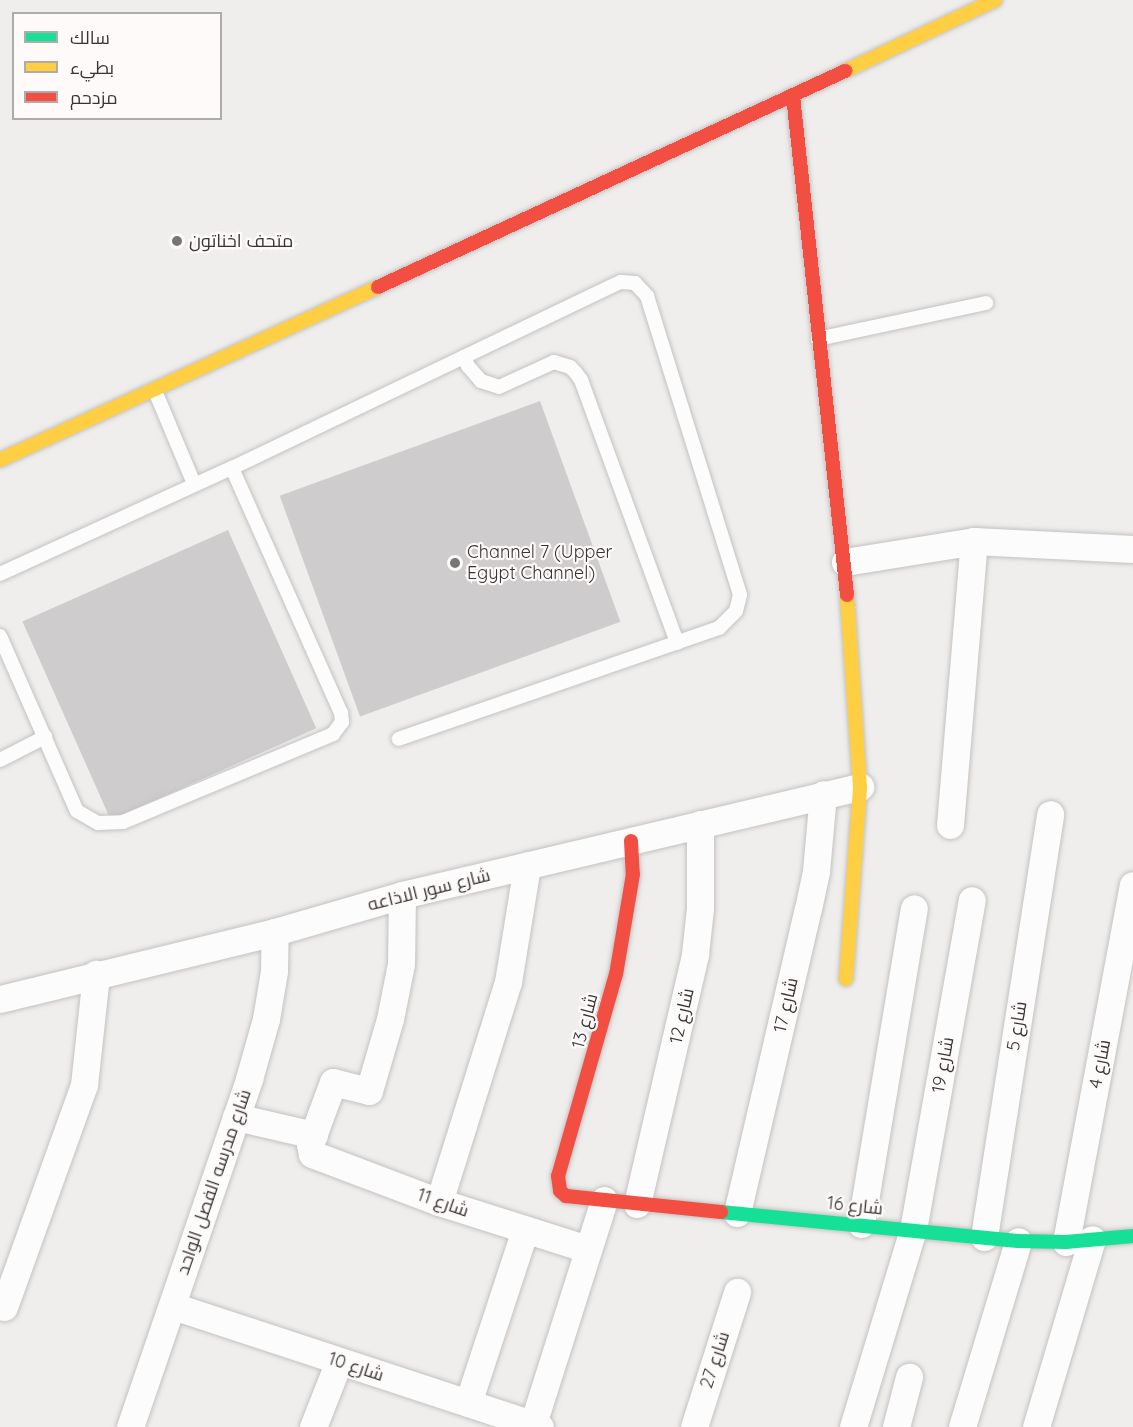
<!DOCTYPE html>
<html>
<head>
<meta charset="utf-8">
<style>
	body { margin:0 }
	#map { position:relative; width:1133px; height:1427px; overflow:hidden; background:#f0eeec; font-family:Quicksand,Cairo,sans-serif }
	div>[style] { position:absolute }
	.building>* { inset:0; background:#cecccc; transform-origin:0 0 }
	.roads { filter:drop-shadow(0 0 2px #c3c2c1) drop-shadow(0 0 2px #c3c2c1) }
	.lane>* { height:14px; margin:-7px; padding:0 7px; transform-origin:7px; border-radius:7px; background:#fdfcfc }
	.street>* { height:27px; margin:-13.5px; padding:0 13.5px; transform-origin:13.5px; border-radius:13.5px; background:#fdfcfc }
	.fast>* { height:14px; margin:-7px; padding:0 7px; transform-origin:7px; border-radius:7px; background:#16e098 }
	.slow>* { height:14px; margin:-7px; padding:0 7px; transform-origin:7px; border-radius:7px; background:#ffcf43 }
	.jam>* { height:14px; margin:-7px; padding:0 7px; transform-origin:7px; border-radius:7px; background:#f24e42 }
	.dots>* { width:16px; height:16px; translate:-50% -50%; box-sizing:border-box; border:3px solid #fefaf9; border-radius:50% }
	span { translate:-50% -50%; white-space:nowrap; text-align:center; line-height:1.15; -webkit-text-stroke:4.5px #fefaf9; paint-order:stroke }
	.poi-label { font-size:18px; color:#373635 }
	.left { translate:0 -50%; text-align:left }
	.street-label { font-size:18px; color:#373635 }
	.legend { position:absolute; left:12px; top:12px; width:210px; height:108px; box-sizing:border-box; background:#fefaf9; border:2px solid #aeacab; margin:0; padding:8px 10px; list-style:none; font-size:18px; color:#373635 }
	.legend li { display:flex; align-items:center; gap:12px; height:30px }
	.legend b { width:30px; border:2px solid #aeacab }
</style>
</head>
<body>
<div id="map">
	<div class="building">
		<div style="left:540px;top:401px;width:235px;height:277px;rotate:70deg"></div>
		<div style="left:228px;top:530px;width:217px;height:225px;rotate:66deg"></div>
	</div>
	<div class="roads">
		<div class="lane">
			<div style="left:818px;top:339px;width:172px;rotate:-12.1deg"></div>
			<div style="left:464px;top:357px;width:10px;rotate:66deg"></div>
			<div style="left:468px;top:366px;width:20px;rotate:49deg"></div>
			<div style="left:481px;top:381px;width:19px;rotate:18deg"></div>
			<div style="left:499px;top:387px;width:60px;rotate:-24.4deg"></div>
			<div style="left:554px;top:362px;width:17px;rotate:17deg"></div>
			<div style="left:570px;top:367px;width:8px;rotate:45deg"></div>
			<div style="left:576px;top:373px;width:9px;rotate:54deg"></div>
			<div style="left:581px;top:380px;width:280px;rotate:69.9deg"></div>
			<div style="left:155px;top:391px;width:101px;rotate:67.2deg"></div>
			<div style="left:0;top:574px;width:255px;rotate:-24.6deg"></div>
			<div style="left:232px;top:468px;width:431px;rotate:-25.6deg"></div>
			<div style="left:621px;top:282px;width:14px;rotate:4deg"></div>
			<div style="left:635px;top:283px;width:18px;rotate:47deg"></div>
			<div style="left:647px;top:296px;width:313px;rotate:72.7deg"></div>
			<div style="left:740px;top:595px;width:16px;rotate:104deg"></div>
			<div style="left:736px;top:611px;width:24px;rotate:135deg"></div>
			<div style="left:719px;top:628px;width:339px;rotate:160.9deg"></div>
			<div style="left:0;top:636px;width:191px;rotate:66.3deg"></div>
			<div style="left:77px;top:811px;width:24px;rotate:30deg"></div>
			<div style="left:98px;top:823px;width:25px;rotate:-2deg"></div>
			<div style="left:123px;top:822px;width:228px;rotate:-22.7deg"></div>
			<div style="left:333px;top:734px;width:15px;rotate:-53deg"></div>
			<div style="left:342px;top:722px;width:9px;rotate:-96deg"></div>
			<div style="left:341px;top:713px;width:268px;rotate:-114deg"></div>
			<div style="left:0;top:760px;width:51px;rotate:-27.1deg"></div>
		</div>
		<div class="street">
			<div style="left:845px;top:562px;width:131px;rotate:-9.2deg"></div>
			<div style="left:974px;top:541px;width:159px;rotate:2.9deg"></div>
			<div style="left:950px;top:825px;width:285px;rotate:-85.2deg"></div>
			<div style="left:402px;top:895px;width:69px;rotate:90.8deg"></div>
			<div style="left:401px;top:964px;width:56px;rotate:101.3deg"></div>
			<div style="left:390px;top:1019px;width:75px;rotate:106.3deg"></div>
			<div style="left:369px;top:1091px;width:37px;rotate:-166deg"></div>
			<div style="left:333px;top:1082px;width:66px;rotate:110.4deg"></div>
			<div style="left:310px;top:1144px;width:10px;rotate:79deg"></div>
			<div style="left:312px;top:1154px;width:136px;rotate:20.7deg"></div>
			<div style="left:439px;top:1202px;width:155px;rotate:17.6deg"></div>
			<div style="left:0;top:999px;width:283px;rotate:-13.7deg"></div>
			<div style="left:275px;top:932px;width:132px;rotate:-16.2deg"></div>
			<div style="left:402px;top:895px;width:471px;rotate:-13.3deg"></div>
			<div style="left:236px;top:1117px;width:80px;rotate:13deg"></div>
			<div style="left:439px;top:1202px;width:231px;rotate:-72.6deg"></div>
			<div style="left:508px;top:982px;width:118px;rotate:-80.7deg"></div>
			<div style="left:637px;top:1204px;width:257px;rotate:-76.9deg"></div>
			<div style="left:695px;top:954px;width:46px;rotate:-83.8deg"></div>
			<div style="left:700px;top:908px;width:84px;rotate:-90deg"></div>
			<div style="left:737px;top:1213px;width:312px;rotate:-76.9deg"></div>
			<div style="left:808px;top:909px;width:39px;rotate:-78deg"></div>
			<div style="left:816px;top:871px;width:77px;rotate:-84.8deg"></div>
			<div style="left:861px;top:1224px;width:320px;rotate:-80.5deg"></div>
			<div style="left:984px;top:1237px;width:428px;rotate:-81.1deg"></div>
			<div style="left:1066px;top:1242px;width:363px;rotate:-79.4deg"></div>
			<div style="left:173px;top:1306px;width:386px;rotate:18.2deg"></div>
			<div style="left:4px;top:1307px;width:236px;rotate:-70.2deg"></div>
			<div style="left:84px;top:1085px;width:112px;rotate:-83.8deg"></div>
			<div style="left:468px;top:1403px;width:182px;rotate:-71.8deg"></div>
			<div style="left:533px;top:1424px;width:235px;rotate:-72.4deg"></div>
			<div style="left:130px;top:1427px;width:368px;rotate:-71.1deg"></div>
			<div style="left:249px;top:1079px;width:62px;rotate:-74.2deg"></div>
			<div style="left:266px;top:1019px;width:49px;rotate:-80.5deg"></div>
			<div style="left:274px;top:971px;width:39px;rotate:-89deg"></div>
			<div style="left:313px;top:1427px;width:71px;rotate:-68.5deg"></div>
			<div style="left:694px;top:1427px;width:142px;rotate:-72.3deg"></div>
			<div style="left:853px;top:1427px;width:206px;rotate:-73.1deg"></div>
			<div style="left:913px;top:1230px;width:335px;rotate:-79.9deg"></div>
			<div style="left:896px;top:1427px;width:52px;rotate:-75.4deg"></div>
			<div style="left:962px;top:1427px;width:194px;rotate:-73.2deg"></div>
			<div style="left:1036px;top:1427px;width:196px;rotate:-73.4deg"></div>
		</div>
		<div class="fast">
			<div style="left:721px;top:1212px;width:298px;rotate:5.6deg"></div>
			<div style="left:1018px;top:1241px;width:48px;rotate:1.2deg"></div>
			<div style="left:1066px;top:1242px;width:67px;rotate:-5.1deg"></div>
		</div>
		<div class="slow">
			<div style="left:845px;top:71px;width:166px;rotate:-25.3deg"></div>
			<div style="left:0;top:460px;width:416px;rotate:-24.6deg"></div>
			<div style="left:846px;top:979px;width:193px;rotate:-85.8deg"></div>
			<div style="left:860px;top:787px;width:192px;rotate:-93.9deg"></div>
		</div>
		<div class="jam">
			<div style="left:793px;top:96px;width:502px;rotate:83.82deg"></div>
			<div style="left:378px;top:287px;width:515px;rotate:-24.82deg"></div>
			<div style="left:631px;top:841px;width:33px;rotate:87deg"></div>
			<div style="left:633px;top:874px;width:101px;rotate:99.6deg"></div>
			<div style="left:616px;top:974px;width:210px;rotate:106deg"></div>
			<div style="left:558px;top:1176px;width:15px;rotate:82deg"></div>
			<div style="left:560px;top:1191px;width:8px;rotate:40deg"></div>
			<div style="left:566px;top:1196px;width:156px;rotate:5.9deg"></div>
		</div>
	</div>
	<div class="dots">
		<div style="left:177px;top:241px;background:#787675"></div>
		<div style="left:455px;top:563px;background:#787675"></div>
	</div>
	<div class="poi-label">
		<span class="left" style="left:189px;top:241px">متحف اخناتون</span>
		<span class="left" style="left:467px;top:563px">Channel 7 (Upper<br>Egypt Channel)</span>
	</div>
	<div class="street-label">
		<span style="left:429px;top:890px;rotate:-14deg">شارع سور الاذاعه</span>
		<span style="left:786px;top:1005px;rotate:-77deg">شارع 17</span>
		<span style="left:682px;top:1016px;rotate:-77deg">شارع 12</span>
		<span style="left:585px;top:1021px;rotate:-75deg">شارع 13</span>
		<span style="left:1017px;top:1026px;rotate:-81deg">شارع 5</span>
		<span style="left:1100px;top:1064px;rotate:-79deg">شارع 4</span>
		<span style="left:943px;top:1065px;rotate:-80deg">شارع 19</span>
		<span style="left:214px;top:1182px;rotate:-71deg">شارع مدرسه الفصل الواحد</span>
		<span style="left:443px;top:1203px;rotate:19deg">شارع 11</span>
		<span style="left:855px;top:1206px;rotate:6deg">شارع 16</span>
		<span style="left:715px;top:1360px;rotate:-72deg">شارع 27</span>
		<span style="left:356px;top:1367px;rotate:18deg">شارع 10</span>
	</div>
	<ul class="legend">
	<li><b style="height:8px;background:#16e098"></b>سالك</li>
	<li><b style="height:8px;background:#ffcf43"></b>بطيء</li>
	<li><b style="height:8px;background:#f24e42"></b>مزدحم</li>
	</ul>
</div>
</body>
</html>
